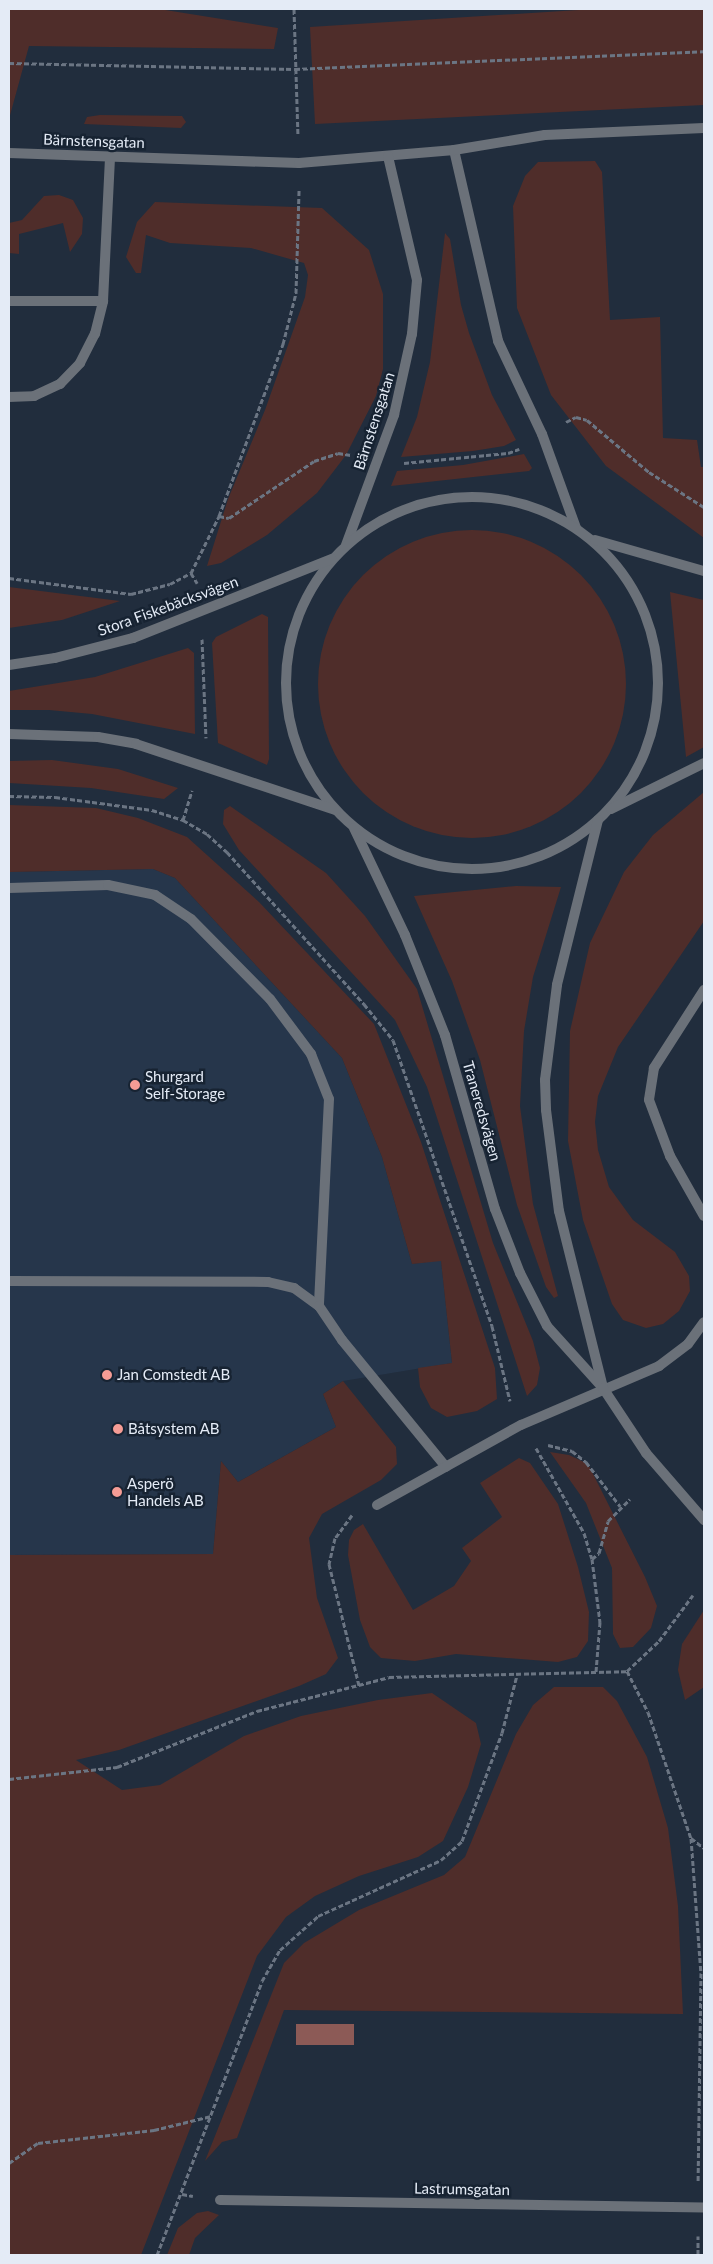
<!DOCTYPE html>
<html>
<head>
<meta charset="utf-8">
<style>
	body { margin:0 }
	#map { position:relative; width:713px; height:2264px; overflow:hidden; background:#212d3d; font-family:Lato,sans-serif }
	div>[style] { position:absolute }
	.built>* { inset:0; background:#26364b }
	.green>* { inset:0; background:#4f2d2a }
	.round { border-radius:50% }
	.water>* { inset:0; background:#8c5a56; transform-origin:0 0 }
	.path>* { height:3px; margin-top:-1.5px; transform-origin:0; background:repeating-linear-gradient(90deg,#6b7583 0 5px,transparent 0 7.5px) }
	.service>* { height:10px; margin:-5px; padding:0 5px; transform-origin:5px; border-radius:5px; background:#6b7179 }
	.minor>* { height:10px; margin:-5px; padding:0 5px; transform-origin:5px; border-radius:5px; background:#6b7179 }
	.tertiary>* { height:10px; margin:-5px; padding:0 5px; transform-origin:5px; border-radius:5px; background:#6b7179 }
	.tertiary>.ring { margin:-5px; padding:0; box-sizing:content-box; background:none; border:10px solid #6b7179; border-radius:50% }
	.dots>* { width:14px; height:14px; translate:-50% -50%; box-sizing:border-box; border:2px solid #172332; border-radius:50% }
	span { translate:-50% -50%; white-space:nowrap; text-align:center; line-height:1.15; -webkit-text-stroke:5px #172332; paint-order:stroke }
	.street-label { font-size:15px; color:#e4ebf6 }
	.poi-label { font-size:15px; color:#e4ebf6 }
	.left { translate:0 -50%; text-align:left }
	.frame { position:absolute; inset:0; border:10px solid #e4ebf6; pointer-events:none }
</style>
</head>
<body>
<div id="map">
	<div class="built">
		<div style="clip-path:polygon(153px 869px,175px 878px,342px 1058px,382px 1157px,412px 1264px,441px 1260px,452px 1363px,343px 1381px,323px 1394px,336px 1427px,238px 1482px,221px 1461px,213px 1554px,9px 1555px,9px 872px)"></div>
	</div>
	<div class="green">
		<div style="clip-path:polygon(9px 9px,159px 9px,278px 28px,274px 49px,29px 46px,9px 119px)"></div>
		<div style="clip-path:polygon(594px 9px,704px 9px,704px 105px,315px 124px,310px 27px)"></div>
		<div style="clip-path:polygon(100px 115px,182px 116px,186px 122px,181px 128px,84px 124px,87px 117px)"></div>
		<div style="clip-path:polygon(595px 161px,602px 172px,610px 320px,660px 317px,663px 438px,697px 440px,701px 467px,704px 467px,704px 538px,606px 466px,551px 395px,517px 308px,513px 206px,525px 176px,538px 162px)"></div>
		<div style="clip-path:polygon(59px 195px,73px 200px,83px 218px,82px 234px,70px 252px,63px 223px,19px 234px,19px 254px,9px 253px,9px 223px,22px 220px,44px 196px)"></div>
		<div style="clip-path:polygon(155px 202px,322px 208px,369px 250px,383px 294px,383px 369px,376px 396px,346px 455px,317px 493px,267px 535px,221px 563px,207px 566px,228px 499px,265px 410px,305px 297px,308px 275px,304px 263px,251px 248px,170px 243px,146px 235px,141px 273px,136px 273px,126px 257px,137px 222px)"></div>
		<div style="clip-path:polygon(445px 233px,450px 239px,461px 305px,469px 333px,492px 395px,516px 440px,504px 446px,473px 451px,401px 457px,417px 417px,430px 362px)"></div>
		<div style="clip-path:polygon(524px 454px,532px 468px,529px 471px,391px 486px,397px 471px,463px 465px)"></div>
		<div class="round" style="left:318px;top:530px;width:308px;height:308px"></div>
		<div style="clip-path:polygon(9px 587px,120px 601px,62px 620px,9px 628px)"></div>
		<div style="clip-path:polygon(670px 592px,704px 600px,704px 747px,686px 757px)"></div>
		<div style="clip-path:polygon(262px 614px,268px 617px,269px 759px,267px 765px,218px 743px,212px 643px,216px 637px)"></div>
		<div style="clip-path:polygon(188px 648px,194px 653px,195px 734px,92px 714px,49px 710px,9px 710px,9px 691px,95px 677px)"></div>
		<div style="clip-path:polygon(52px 760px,118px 769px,178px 788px,164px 799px,91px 788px,9px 783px,9px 761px)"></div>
		<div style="clip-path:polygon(704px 792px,704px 921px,618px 1047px,598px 1096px,595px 1122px,598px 1150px,609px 1187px,633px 1220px,675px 1252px,689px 1276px,690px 1291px,679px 1311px,663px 1324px,646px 1328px,623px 1320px,612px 1304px,583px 1220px,568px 1141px,570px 1031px,590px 943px,624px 872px,653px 835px)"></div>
		<div style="clip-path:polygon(9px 805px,96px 808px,138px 818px,187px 837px,259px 902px,374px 1024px,421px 1142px,495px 1368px,497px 1399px,477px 1411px,447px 1417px,431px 1408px,420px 1387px,418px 1368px,452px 1363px,441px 1261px,412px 1264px,382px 1157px,342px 1058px,175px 878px,153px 869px,9px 872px)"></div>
		<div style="clip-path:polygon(230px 806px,326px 873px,365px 916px,417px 989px,493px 1243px,533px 1341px,540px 1368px,537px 1385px,527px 1396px,427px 1087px,395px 1020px,239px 850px,223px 824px,224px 810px)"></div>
		<div style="clip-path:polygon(516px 886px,561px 887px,533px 977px,524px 1031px,520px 1106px,533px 1204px,558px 1296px,554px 1298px,546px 1287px,517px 1205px,480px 1060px,452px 981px,414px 896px)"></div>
		<div style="clip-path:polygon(343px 1381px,396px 1447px,397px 1464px,381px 1480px,322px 1514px,309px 1538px,317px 1598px,338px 1658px,326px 1674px,299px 1686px,119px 1750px,76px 1760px,122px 1790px,160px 1785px,244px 1736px,301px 1716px,378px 1700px,432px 1693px,476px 1723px,481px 1744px,468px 1787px,443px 1841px,418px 1857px,359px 1876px,315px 1896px,286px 1917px,257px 1956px,141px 2255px,9px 2255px,9px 1555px,213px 1554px,221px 1461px,238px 1482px,336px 1427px,323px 1394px)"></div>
		<div style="clip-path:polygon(550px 1452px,569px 1455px,588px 1464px,645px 1577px,657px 1606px,651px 1628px,633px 1647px,620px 1648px,613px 1634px,612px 1568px,586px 1503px)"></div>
		<div style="clip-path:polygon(519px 1458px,530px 1463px,558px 1504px,578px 1567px,589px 1612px,588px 1641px,577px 1657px,558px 1662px,456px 1654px,415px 1661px,381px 1658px,370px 1647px,360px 1620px,348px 1555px,349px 1540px,354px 1530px,363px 1524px,413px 1610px,454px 1586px,471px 1561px,462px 1548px,502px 1517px,480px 1483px)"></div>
		<div style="clip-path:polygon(704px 1610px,704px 1687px,685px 1700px,678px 1670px,682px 1644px)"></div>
		<div style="clip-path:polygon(554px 1687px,603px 1687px,617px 1701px,647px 1757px,668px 1828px,678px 1906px,683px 2014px,284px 2010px,237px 2138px,222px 2142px,205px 2161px,284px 1963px,304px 1943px,359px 1910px,444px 1875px,465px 1857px,516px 1734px,533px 1705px)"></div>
		<div style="clip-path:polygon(208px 2211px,219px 2215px,195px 2238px,189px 2255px,167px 2255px,178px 2228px,197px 2213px)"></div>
	</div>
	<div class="water">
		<div style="left:296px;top:2024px;width:58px;height:21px"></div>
	</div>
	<div class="path">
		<div style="left:294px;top:9px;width:127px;rotate:88.2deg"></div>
		<div style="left:9px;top:63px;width:286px;rotate:1.2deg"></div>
		<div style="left:295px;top:69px;width:409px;rotate:-2.5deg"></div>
		<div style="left:566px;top:422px;width:11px;rotate:-27deg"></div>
		<div style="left:576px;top:417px;width:11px;rotate:15deg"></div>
		<div style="left:587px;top:420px;width:81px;rotate:40deg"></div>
		<div style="left:649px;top:472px;width:65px;rotate:32.5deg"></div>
		<div style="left:404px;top:463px;width:104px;rotate:-5.5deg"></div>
		<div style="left:508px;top:453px;width:12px;rotate:-20deg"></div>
		<div style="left:219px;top:516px;width:10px;rotate:11deg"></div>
		<div style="left:229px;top:518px;width:102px;rotate:-33.8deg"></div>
		<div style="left:314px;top:461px;width:25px;rotate:-18deg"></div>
		<div style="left:338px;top:453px;width:13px;rotate:9deg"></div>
		<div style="left:191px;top:573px;width:12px;rotate:59deg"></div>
		<div style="left:9px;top:578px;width:123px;rotate:7.5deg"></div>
		<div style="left:131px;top:594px;width:40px;rotate:-14.4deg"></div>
		<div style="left:170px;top:584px;width:24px;rotate:-28deg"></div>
		<div style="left:191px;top:573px;width:64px;rotate:-63.8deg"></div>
		<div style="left:219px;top:516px;width:184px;rotate:-69.6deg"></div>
		<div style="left:283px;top:344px;width:53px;rotate:-75.7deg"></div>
		<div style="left:296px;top:293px;width:104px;rotate:-88.3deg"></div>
		<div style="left:202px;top:639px;width:99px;rotate:87.7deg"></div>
		<div style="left:9px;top:796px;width:46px;rotate:1.2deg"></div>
		<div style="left:55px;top:797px;width:98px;rotate:7.6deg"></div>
		<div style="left:152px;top:810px;width:33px;rotate:18deg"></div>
		<div style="left:183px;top:820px;width:28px;rotate:30deg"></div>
		<div style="left:207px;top:834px;width:27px;rotate:42deg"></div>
		<div style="left:227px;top:852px;width:205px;rotate:48deg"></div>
		<div style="left:364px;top:1004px;width:46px;rotate:51.1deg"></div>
		<div style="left:393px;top:1040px;width:303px;rotate:70.9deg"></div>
		<div style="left:492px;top:1326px;width:77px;rotate:76.5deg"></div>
		<div style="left:183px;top:820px;width:31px;rotate:-73deg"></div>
		<div style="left:548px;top:1445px;width:25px;rotate:14deg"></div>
		<div style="left:572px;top:1451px;width:18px;rotate:38deg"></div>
		<div style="left:586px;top:1462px;width:56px;rotate:52.3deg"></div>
		<div style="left:536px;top:1448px;width:98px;rotate:60.5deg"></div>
		<div style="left:584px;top:1533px;width:27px;rotate:73deg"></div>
		<div style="left:592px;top:1559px;width:64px;rotate:82.8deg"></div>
		<div style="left:600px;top:1622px;width:50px;rotate:94.6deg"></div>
		<div style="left:352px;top:1515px;width:29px;rotate:126deg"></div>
		<div style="left:335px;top:1538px;width:27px;rotate:103deg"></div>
		<div style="left:329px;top:1564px;width:125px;rotate:76.1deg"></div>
		<div style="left:592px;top:1559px;width:9px;rotate:-41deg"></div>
		<div style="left:599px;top:1553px;width:33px;rotate:-74deg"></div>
		<div style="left:608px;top:1521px;width:31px;rotate:-45deg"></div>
		<div style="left:627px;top:1671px;width:46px;rotate:62.9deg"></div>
		<div style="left:648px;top:1712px;width:133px;rotate:71.2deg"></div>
		<div style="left:691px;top:1838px;width:16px;rotate:38deg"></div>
		<div style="left:9px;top:1779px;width:109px;rotate:-6.3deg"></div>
		<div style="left:117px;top:1767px;width:151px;rotate:-21.8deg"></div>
		<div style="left:257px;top:1711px;width:136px;rotate:-14.4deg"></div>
		<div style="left:389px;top:1677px;width:238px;rotate:-1.4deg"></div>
		<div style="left:627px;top:1671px;width:44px;rotate:-43.2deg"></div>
		<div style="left:659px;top:1641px;width:57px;rotate:-53.5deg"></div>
		<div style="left:691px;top:1838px;width:135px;rotate:85.8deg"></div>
		<div style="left:701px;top:1973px;width:209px;rotate:90.8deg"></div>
		<div style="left:9px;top:2163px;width:35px;rotate:-35deg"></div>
		<div style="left:38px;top:2143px;width:117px;rotate:-6.4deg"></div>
		<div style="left:154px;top:2130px;width:59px;rotate:-13.8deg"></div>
		<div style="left:182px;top:2194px;width:11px;rotate:10deg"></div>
		<div style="left:157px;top:2255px;width:293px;rotate:-69deg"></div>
		<div style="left:262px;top:1981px;width:36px;rotate:-60deg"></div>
		<div style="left:280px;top:1950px;width:51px;rotate:-41.8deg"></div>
		<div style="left:318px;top:1916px;width:135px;rotate:-24.5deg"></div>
		<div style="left:441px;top:1860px;width:28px;rotate:-42deg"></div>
		<div style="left:462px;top:1841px;width:115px;rotate:-69.7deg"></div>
		<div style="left:502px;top:1733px;width:60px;rotate:-75.5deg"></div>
		<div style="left:698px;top:2255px;width:19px;rotate:-90deg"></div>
	</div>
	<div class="service">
		<div style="left:9px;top:301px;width:94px"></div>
		<div style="left:9px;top:397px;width:25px;rotate:-2deg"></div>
		<div style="left:34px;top:396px;width:29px;rotate:-25deg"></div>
		<div style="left:60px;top:384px;width:29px;rotate:-46deg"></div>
		<div style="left:80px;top:363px;width:33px;rotate:-63deg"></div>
		<div style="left:95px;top:334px;width:34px;rotate:-76deg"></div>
		<div style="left:103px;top:301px;width:145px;rotate:-87.2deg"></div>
		<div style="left:9px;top:888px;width:99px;rotate:-1.7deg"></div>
		<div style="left:108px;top:885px;width:48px;rotate:12deg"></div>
		<div style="left:155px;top:895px;width:43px;rotate:33.7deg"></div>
		<div style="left:191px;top:919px;width:112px;rotate:45.4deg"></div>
		<div style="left:270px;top:999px;width:69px;rotate:53.3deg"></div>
		<div style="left:311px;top:1054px;width:48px;rotate:68.2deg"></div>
		<div style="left:329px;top:1099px;width:207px;rotate:92.8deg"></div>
		<div style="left:704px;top:990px;width:93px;rotate:122.7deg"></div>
		<div style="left:654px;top:1068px;width:32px;rotate:99deg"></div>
		<div style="left:649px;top:1100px;width:60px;rotate:69.4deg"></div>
		<div style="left:670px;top:1156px;width:69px;rotate:60.5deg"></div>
		<div style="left:9px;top:1281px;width:259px;rotate:0.2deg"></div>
		<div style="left:268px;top:1282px;width:27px;rotate:13deg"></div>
		<div style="left:294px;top:1288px;width:31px;rotate:36deg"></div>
		<div style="left:319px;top:1306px;width:41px;rotate:55.9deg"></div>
		<div style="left:342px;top:1340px;width:164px;rotate:50.7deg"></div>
		<div style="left:377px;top:1505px;width:165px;rotate:-29.1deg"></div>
		<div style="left:521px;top:1425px;width:150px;rotate:-23.1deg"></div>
		<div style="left:659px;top:1366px;width:36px;rotate:-37deg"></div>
		<div style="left:688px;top:1344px;width:27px;rotate:-54deg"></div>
		<div style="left:220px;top:2200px;width:484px;rotate:0.9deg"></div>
	</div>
	<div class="minor">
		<div style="left:454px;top:150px;width:196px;rotate:77deg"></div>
		<div style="left:498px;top:341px;width:103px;rotate:64.7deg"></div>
		<div style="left:542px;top:434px;width:100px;rotate:70.1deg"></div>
		<div style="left:9px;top:153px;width:290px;rotate:2deg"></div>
		<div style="left:299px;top:163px;width:156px;rotate:-4.8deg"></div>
		<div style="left:454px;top:150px;width:92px;rotate:-9.4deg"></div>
		<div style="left:545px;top:135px;width:159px;rotate:-2.5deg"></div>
		<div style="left:346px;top:545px;width:139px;rotate:-69.7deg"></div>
		<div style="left:394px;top:415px;width:83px;rotate:-77.5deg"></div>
		<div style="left:412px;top:334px;width:54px;rotate:-84.7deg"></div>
		<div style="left:417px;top:280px;width:127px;rotate:-103.2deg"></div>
	</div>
	<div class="tertiary">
		<div class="ring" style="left:286px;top:497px;width:362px;height:362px"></div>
		<div style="left:595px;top:540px;width:113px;rotate:15.9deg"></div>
		<div style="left:9px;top:665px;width:47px;rotate:-8.7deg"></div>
		<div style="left:55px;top:658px;width:81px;rotate:-14.4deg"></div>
		<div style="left:133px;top:638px;width:214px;rotate:-21.7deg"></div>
		<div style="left:9px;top:734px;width:89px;rotate:1.9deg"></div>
		<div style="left:98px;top:737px;width:39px;rotate:10deg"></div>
		<div style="left:136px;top:744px;width:210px;rotate:18.3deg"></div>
		<div style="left:611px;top:809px;width:104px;rotate:-26.3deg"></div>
		<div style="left:598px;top:820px;width:170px;rotate:104deg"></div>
		<div style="left:557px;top:985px;width:96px;rotate:97.2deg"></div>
		<div style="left:545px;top:1080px;width:30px;rotate:88deg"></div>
		<div style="left:546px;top:1110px;width:102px;rotate:82.7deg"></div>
		<div style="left:559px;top:1211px;width:181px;rotate:76deg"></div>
		<div style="left:354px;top:828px;width:119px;rotate:64.5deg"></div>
		<div style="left:405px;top:935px;width:108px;rotate:68.2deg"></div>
		<div style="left:445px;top:1035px;width:181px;rotate:74deg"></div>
		<div style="left:495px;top:1209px;width:69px;rotate:68.7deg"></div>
		<div style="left:520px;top:1273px;width:59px;rotate:63deg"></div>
		<div style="left:547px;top:1326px;width:84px;rotate:47.9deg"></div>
		<div style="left:603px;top:1388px;width:78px;rotate:56.5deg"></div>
		<div style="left:646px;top:1453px;width:89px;rotate:49.1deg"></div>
	</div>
	<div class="dots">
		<div style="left:135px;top:1085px;background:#f59c95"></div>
		<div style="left:107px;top:1375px;background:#f59c95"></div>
		<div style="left:118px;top:1429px;background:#f59c95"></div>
		<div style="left:117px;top:1492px;background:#f59c95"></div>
	</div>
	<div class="street-label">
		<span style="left:94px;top:141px;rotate:2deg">Bärnstensgatan</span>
		<span style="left:374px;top:421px;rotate:-72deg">Bärnstensgatan</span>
		<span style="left:168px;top:606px;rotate:-20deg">Stora Fiskebäcksvägen</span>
		<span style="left:482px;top:1111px;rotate:74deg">Traneredsvägen</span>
		<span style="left:462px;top:2189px;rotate:1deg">Lastrumsgatan</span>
	</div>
	<div class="poi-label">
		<span class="left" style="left:145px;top:1085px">Shurgard<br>Self-Storage</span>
		<span class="left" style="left:117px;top:1375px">Jan Comstedt AB</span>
		<span class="left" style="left:128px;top:1429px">Båtsystem AB</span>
		<span class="left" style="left:127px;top:1492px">Asperö<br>Handels AB</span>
	</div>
	<div class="frame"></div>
</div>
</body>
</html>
